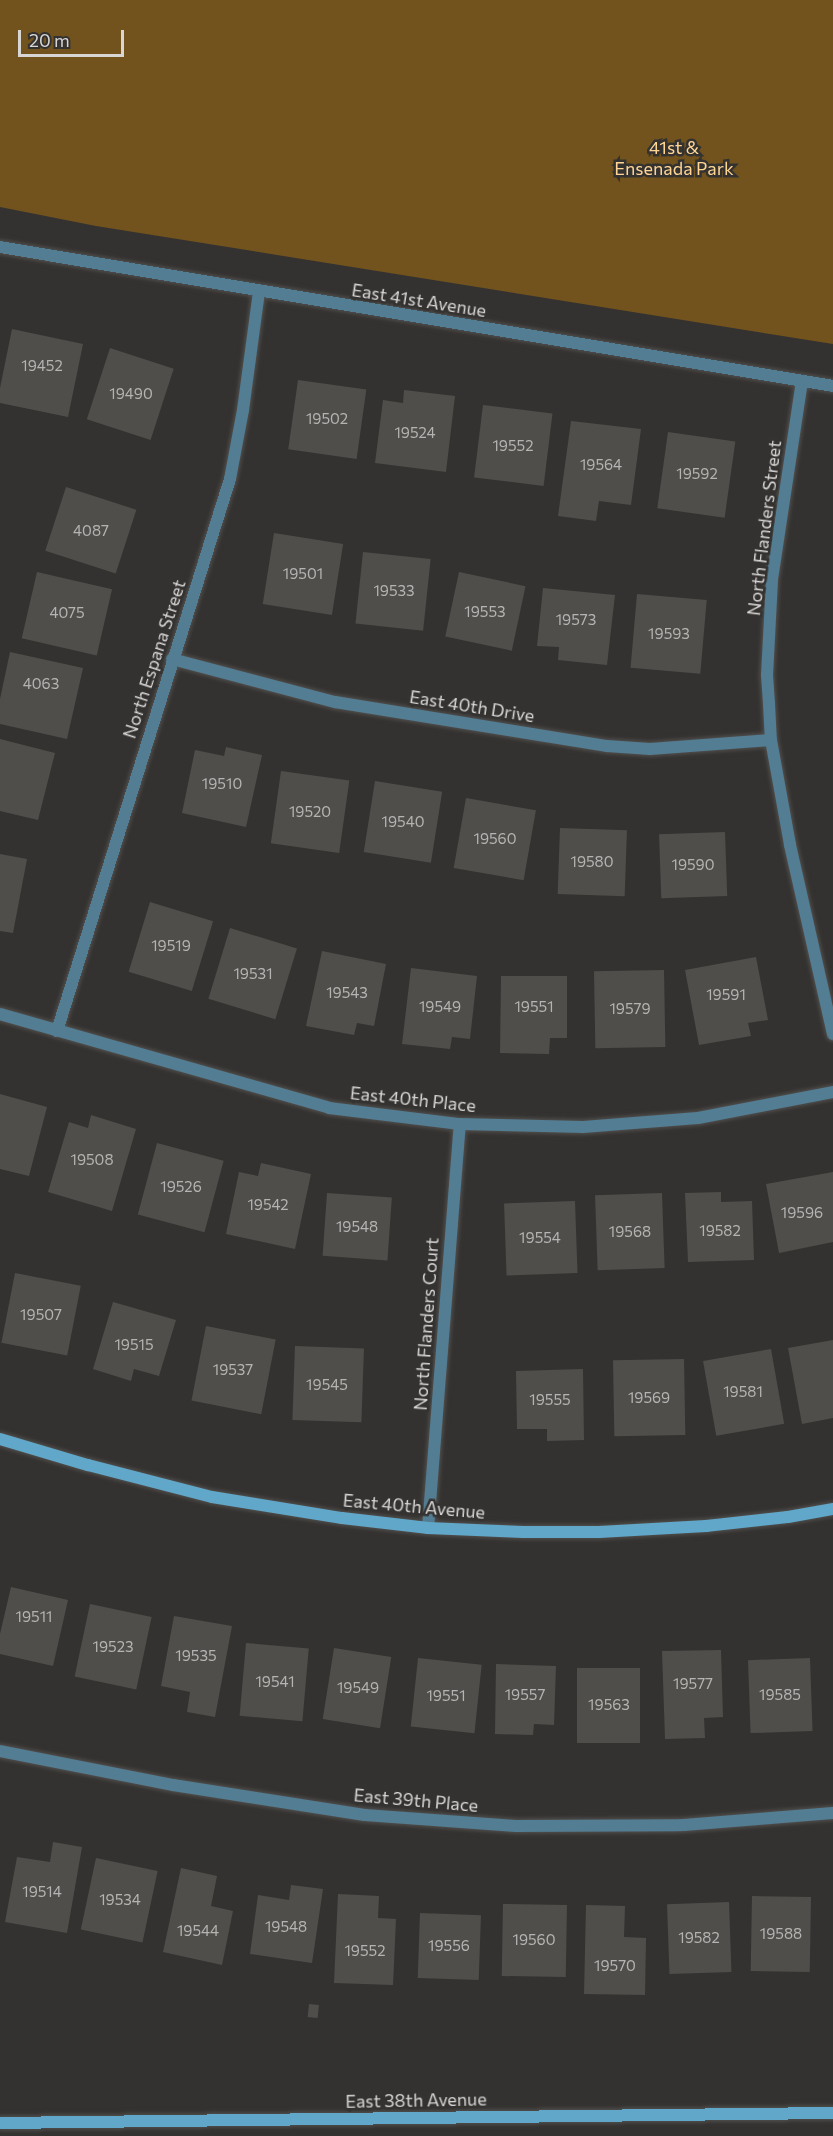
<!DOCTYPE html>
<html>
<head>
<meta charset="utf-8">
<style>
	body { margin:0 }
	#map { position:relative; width:833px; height:2136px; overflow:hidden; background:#343230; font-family:Commissioner,sans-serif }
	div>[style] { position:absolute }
	.green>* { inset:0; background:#72531e }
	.building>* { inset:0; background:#4f4e4b; transform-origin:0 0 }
	.roads { filter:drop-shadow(0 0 2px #51504e) drop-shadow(0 0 2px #51504e) }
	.street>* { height:12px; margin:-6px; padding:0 6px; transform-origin:6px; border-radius:6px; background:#537d93 }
	.secondary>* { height:12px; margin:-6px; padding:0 6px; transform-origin:6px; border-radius:6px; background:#61a7c9 }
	span { translate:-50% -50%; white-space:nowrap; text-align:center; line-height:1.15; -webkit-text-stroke:5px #343230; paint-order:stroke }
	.number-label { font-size:15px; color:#b5b4b2 }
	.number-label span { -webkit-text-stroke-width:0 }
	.park-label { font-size:18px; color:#ffd594 }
	.street-label { font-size:18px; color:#d7d6d4 }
	.scale { position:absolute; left:18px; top:30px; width:106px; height:27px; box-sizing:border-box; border:3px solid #d7d6d4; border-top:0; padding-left:8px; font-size:18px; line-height:21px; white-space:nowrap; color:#d7d6d4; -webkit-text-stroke:4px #343230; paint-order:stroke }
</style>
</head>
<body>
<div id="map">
	<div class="green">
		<div style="clip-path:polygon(0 0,833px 0,833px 344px,96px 226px,0 207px)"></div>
	</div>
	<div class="building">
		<div style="clip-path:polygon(12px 329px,83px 344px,68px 417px,0 403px,0 388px)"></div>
		<div style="left:110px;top:348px;width:67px;height:75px;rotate:18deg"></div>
		<div style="left:298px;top:380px;width:69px;height:70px;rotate:8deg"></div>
		<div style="clip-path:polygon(404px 390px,455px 396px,446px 472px,375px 463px,383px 400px,403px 403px)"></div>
		<div style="left:483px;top:405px;width:70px;height:73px;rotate:7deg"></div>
		<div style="clip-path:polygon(571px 421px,641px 429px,631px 505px,599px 501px,596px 521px,558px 516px)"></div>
		<div style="left:668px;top:432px;width:68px;height:77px;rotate:8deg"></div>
		<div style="left:66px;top:487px;width:74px;height:67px;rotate:18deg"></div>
		<div style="left:274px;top:533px;width:70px;height:72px;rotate:9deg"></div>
		<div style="left:363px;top:552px;width:68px;height:72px;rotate:6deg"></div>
		<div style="left:37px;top:572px;width:77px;height:68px;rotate:13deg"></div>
		<div style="left:459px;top:572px;width:68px;height:66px;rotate:12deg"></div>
		<div style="clip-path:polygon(543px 588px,615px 595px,607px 665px,558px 660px,559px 647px,537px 646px)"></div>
		<div style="left:637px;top:594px;width:70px;height:74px;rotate:5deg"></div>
		<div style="clip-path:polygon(10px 652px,83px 668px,67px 739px,0 724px,0 699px)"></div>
		<div style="clip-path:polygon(0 739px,55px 753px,38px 820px,0 811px)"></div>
		<div style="clip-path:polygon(226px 747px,262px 755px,246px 827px,182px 813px,195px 750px,224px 756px)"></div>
		<div style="left:281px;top:771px;width:69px;height:73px;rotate:8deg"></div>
		<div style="left:375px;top:781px;width:68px;height:72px;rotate:9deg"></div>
		<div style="left:466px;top:798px;width:71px;height:71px;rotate:10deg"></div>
		<div style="left:560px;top:828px;width:67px;height:66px;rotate:2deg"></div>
		<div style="left:725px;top:832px;width:64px;height:66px;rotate:88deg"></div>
		<div style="clip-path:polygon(0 854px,27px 859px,13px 933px,0 931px)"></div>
		<div style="left:150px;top:902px;width:66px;height:73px;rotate:17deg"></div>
		<div style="left:230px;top:928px;width:70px;height:74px;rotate:17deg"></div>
		<div style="clip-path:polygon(322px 951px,386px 964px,374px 1026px,357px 1023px,354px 1035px,306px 1026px)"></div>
		<div style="clip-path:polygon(756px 957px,768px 1020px,748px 1023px,751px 1036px,699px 1045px,685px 970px)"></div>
		<div style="clip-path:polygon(411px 968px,477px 976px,470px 1039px,452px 1037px,450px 1049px,402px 1044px)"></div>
		<div style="left:664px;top:970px;width:77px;height:70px;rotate:89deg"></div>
		<div style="clip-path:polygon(501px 976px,567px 976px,567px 1038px,550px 1038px,549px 1054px,500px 1053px)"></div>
		<div style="clip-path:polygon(0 1094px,47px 1107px,29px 1176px,0 1169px)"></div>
		<div style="clip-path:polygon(91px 1115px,136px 1129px,112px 1211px,48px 1192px,69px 1122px,88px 1128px)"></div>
		<div style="left:157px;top:1143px;width:69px;height:74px;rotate:15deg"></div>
		<div style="clip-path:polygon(261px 1163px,311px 1174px,295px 1249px,226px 1234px,239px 1172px,258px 1176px)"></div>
		<div style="clip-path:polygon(833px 1172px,833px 1242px,779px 1253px,766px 1184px)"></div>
		<div style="clip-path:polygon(721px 1192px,721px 1202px,752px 1201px,754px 1260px,688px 1262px,685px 1193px)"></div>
		<div style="left:327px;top:1193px;width:65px;height:63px;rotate:4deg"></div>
		<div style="left:662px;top:1193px;width:75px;height:67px;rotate:88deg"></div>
		<div style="left:575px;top:1201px;width:72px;height:71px;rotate:88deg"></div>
		<div style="left:15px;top:1273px;width:67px;height:71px;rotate:11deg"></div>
		<div style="clip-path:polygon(113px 1302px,176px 1320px,159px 1376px,134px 1369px,131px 1381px,93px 1369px)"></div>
		<div style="left:206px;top:1326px;width:71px;height:76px;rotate:11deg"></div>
		<div style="clip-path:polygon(833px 1340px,833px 1418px,802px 1424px,788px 1348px)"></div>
		<div style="left:295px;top:1346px;width:69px;height:74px;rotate:2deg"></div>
		<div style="left:771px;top:1349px;width:76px;height:69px;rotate:80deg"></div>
		<div style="left:684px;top:1359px;width:76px;height:71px;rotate:89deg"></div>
		<div style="clip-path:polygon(583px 1369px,584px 1440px,547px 1441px,547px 1429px,517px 1429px,516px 1371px)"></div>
		<div style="clip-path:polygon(11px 1587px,68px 1600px,53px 1666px,0 1654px,0 1634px)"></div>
		<div style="left:90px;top:1604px;width:63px;height:74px;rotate:12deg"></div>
		<div style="clip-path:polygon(174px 1616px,232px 1626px,215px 1717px,187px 1712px,190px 1692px,161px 1686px)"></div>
		<div style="left:246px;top:1643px;width:63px;height:73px;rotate:5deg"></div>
		<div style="left:334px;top:1648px;width:58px;height:72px;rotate:9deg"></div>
		<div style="clip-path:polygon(721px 1650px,723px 1717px,704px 1718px,705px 1738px,665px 1739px,662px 1651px)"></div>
		<div style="left:418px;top:1658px;width:64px;height:69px;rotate:6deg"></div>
		<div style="left:810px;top:1658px;width:73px;height:62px;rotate:88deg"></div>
		<div style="clip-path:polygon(496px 1664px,556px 1666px,554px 1725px,534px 1724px,533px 1735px,495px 1734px)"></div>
		<div style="left:577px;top:1668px;width:63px;height:75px"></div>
		<div style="clip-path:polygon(53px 1842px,82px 1847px,67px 1933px,5px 1922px,17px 1857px,50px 1862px)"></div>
		<div style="left:96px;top:1858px;width:63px;height:73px;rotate:12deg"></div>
		<div style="clip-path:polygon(181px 1868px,217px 1876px,211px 1906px,233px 1911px,222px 1965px,163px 1952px)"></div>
		<div style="clip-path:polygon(291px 1885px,323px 1889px,312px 1963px,250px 1954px,258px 1895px,289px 1900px)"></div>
		<div style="clip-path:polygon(338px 1894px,379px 1896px,378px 1918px,396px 1919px,393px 1985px,334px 1983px)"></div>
		<div style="left:752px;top:1896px;width:59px;height:75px;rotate:1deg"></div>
		<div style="left:729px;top:1902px;width:70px;height:62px;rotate:88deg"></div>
		<div style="left:503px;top:1904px;width:64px;height:72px;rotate:1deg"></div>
		<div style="clip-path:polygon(586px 1905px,625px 1906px,624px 1937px,646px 1938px,645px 1995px,584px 1994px)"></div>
		<div style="left:420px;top:1913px;width:61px;height:65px;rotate:2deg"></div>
		<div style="left:309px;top:2004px;width:10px;height:13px;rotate:6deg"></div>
	</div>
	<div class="roads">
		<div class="street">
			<div style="left:0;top:247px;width:845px;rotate:9.47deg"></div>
			<div style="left:802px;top:381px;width:201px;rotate:98.6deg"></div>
			<div style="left:772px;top:580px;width:95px;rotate:93deg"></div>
			<div style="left:767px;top:675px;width:29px;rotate:86deg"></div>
			<div style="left:769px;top:704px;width:36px;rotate:87deg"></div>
			<div style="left:771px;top:740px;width:107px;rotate:79.7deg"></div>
			<div style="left:790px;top:845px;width:194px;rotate:77.2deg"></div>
			<div style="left:172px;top:659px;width:169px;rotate:14.8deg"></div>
			<div style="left:335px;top:702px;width:276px;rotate:9.2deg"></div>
			<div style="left:607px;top:746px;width:43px;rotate:4deg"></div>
			<div style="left:650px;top:749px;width:121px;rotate:-4.3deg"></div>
			<div style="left:0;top:1014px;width:342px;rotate:15.9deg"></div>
			<div style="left:329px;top:1108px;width:132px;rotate:7deg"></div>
			<div style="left:460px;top:1124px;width:123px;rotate:1.4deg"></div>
			<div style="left:583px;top:1127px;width:115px;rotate:-4.5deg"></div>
			<div style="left:698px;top:1118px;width:137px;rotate:-10.9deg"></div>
			<div style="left:57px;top:1031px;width:578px;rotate:-72.6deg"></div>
			<div style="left:230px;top:479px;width:70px;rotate:-79.3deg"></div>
			<div style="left:243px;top:410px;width:119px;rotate:-82.3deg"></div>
			<div style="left:428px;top:1528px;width:405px;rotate:-85.5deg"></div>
			<div style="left:0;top:1751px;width:176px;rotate:11.1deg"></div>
			<div style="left:173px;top:1785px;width:194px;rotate:8.9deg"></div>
			<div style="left:365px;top:1815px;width:151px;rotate:4.2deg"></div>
			<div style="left:516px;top:1826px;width:168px;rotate:-0.3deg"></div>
			<div style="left:684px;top:1825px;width:149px;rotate:-4.6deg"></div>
		</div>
		<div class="secondary">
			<div style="left:0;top:1439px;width:92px;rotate:16.5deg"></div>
			<div style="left:88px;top:1465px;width:128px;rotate:14.5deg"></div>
			<div style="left:212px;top:1497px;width:132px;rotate:9.2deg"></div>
			<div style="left:342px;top:1518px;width:87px;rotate:6.6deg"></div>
			<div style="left:428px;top:1528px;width:95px;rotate:2.4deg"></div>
			<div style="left:523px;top:1532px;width:76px"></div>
			<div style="left:599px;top:1532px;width:107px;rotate:-3.2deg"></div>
			<div style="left:706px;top:1526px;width:82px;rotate:-6.3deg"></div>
			<div style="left:788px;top:1517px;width:46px;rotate:-10.1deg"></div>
			<div style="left:0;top:2123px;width:833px;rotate:-0.69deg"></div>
		</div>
	</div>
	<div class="number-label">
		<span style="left:42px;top:366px">19452</span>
		<span style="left:131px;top:394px">19490</span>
		<span style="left:327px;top:419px">19502</span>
		<span style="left:415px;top:433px">19524</span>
		<span style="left:513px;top:446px">19552</span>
		<span style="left:601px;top:465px">19564</span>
		<span style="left:697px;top:474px">19592</span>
		<span style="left:91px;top:531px">4087</span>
		<span style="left:303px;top:574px">19501</span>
		<span style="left:394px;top:591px">19533</span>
		<span style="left:485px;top:612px">19553</span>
		<span style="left:67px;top:613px">4075</span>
		<span style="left:576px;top:620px">19573</span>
		<span style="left:669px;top:634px">19593</span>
		<span style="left:41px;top:684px">4063</span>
		<span style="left:222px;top:784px">19510</span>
		<span style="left:310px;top:812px">19520</span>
		<span style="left:403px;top:822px">19540</span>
		<span style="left:495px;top:839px">19560</span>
		<span style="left:592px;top:862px">19580</span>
		<span style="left:693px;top:865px">19590</span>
		<span style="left:171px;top:946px">19519</span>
		<span style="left:253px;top:974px">19531</span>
		<span style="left:347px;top:993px">19543</span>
		<span style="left:726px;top:995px">19591</span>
		<span style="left:440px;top:1007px">19549</span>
		<span style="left:534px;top:1007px">19551</span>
		<span style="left:630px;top:1009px">19579</span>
		<span style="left:92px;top:1160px">19508</span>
		<span style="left:181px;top:1187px">19526</span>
		<span style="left:268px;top:1205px">19542</span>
		<span style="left:802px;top:1213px">19596</span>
		<span style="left:357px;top:1227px">19548</span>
		<span style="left:720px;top:1231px">19582</span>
		<span style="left:630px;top:1232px">19568</span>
		<span style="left:540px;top:1238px">19554</span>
		<span style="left:41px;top:1315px">19507</span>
		<span style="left:134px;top:1345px">19515</span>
		<span style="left:233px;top:1370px">19537</span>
		<span style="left:327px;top:1385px">19545</span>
		<span style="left:743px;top:1392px">19581</span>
		<span style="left:649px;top:1398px">19569</span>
		<span style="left:550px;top:1400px">19555</span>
		<span style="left:34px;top:1617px">19511</span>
		<span style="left:113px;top:1647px">19523</span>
		<span style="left:196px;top:1656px">19535</span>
		<span style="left:275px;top:1682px">19541</span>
		<span style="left:693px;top:1684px">19577</span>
		<span style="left:358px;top:1688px">19549</span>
		<span style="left:525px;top:1695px">19557</span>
		<span style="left:780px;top:1695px">19585</span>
		<span style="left:446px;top:1696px">19551</span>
		<span style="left:609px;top:1705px">19563</span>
		<span style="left:42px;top:1892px">19514</span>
		<span style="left:120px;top:1900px">19534</span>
		<span style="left:286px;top:1927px">19548</span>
		<span style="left:198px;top:1931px">19544</span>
		<span style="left:781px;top:1934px">19588</span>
		<span style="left:699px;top:1938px">19582</span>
		<span style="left:534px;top:1940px">19560</span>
		<span style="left:449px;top:1946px">19556</span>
		<span style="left:365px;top:1951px">19552</span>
		<span style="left:615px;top:1966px">19570</span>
	</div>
	<div class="park-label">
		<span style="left:674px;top:158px">41st &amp;<br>Ensenada Park</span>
	</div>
	<div class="street-label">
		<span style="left:419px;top:300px;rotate:9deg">East 41st Avenue</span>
		<span style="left:764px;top:528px;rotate:-83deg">North Flanders Street</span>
		<span style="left:154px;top:659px;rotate:-72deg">North Espana Street</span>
		<span style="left:472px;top:706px;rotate:9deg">East 40th Drive</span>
		<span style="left:413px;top:1099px;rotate:6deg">East 40th Place</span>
		<span style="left:426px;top:1324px;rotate:-86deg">North Flanders Court</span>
		<span style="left:414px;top:1506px;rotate:5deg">East 40th Avenue</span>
		<span style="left:416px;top:1800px;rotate:5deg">East 39th Place</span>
		<span style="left:416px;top:2100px;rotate:-1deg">East 38th Avenue</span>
	</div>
	<div class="scale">20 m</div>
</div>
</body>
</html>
